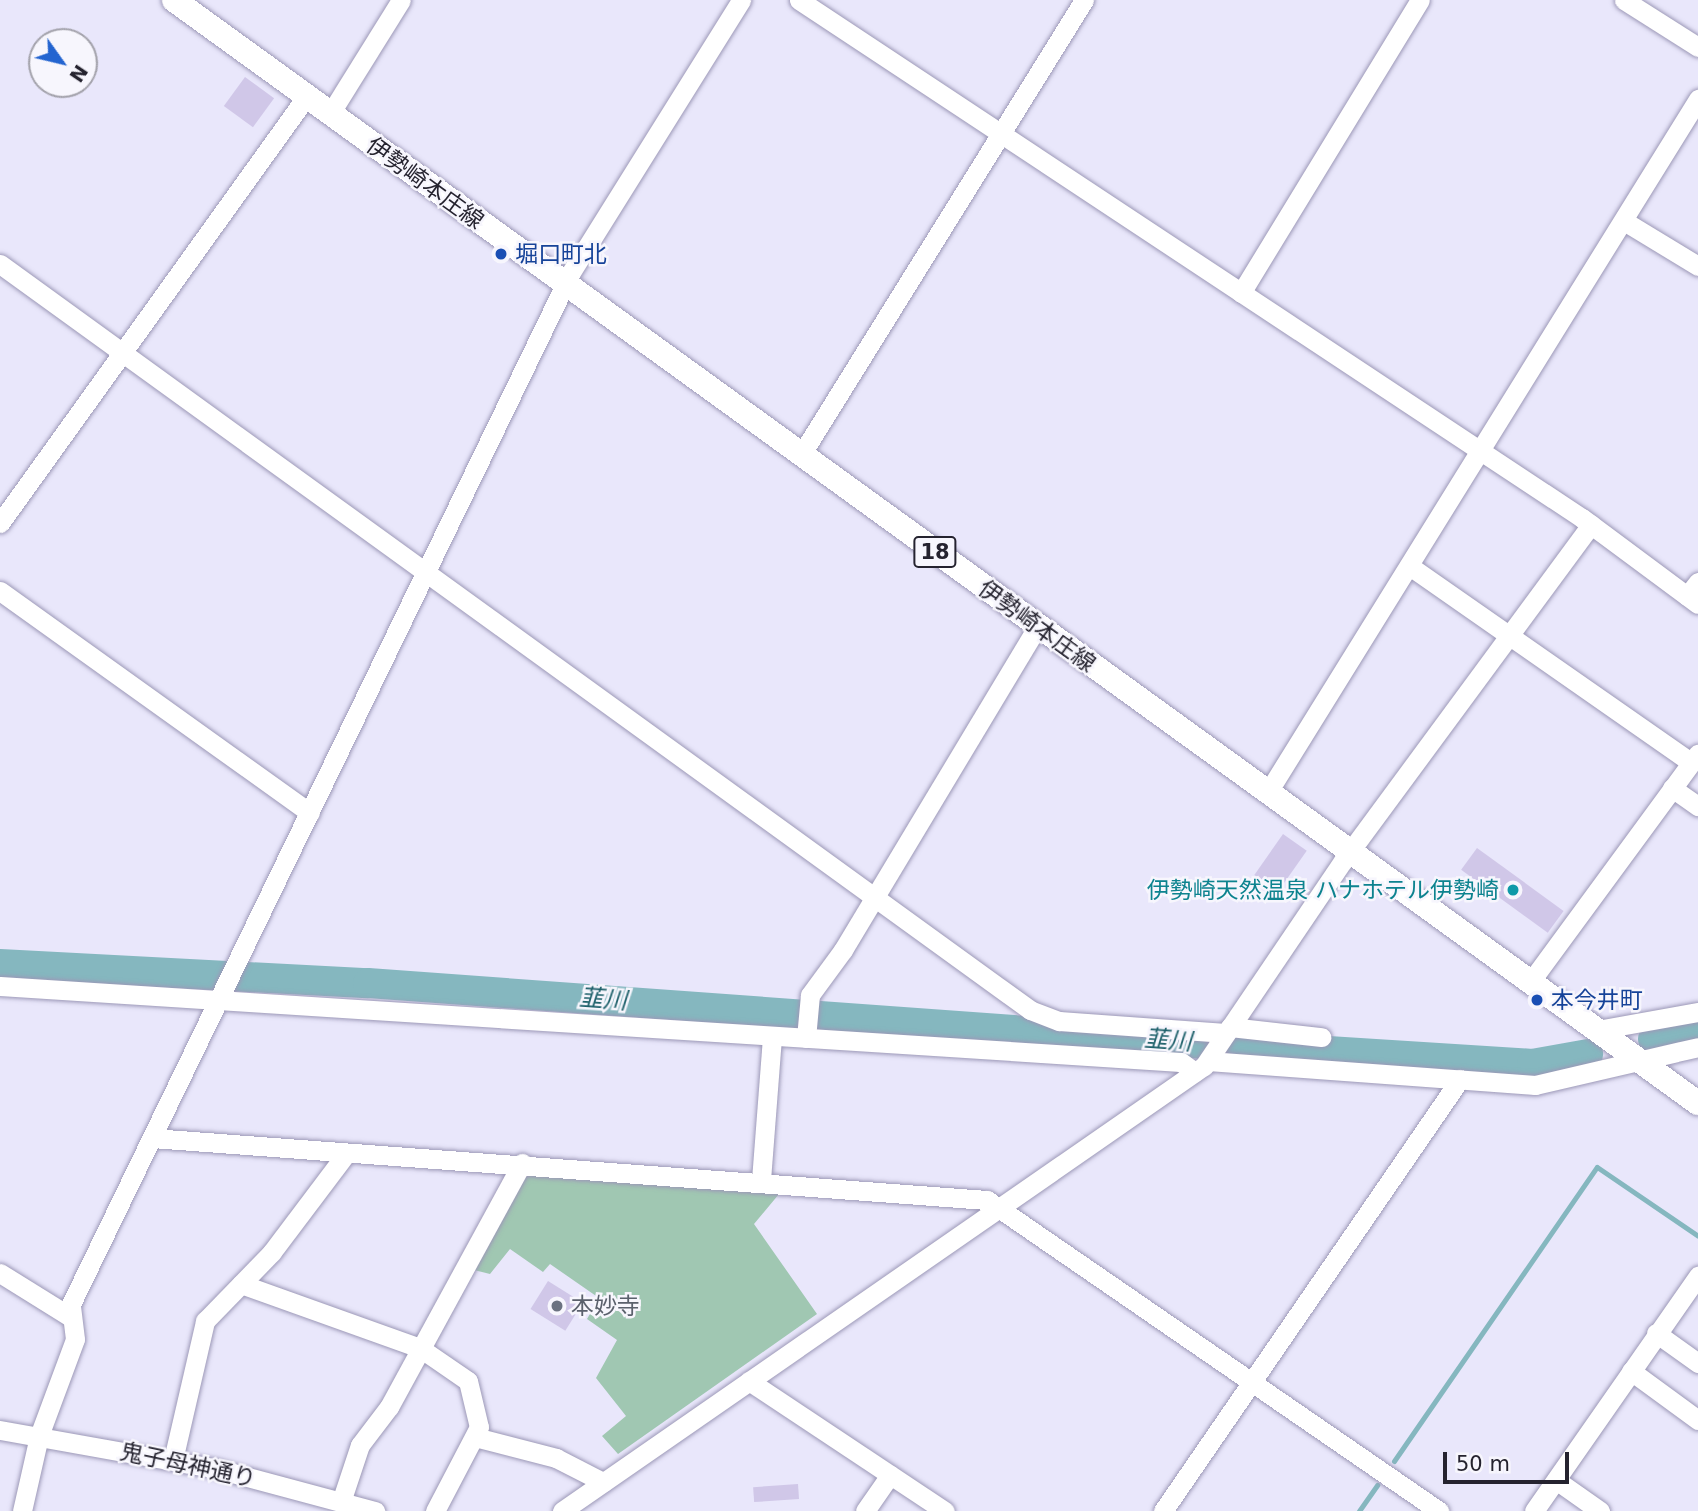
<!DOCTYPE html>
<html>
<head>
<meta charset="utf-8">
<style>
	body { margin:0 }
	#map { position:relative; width:1698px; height:1511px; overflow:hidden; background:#e9e7fb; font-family:"DejaVu Sans","Noto Sans JP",sans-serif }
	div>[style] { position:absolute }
	.green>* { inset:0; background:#a0c7b2 }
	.stream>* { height:5px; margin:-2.5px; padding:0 2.5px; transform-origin:2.5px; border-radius:2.5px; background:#85b7bf }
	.river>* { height:30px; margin:-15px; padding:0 15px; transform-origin:15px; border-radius:15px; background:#85b7bf }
	.building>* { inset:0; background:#d0c7e8; transform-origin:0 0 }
	.roads { filter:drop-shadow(0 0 2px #9c98b7) drop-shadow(0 0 2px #9c98b7) }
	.minor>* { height:19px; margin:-9.5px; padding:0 9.5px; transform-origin:9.5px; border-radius:9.5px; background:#fff }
	.major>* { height:24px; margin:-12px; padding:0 12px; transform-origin:12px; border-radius:12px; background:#fff }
	.dots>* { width:19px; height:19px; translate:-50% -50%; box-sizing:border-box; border:4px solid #f7f6fd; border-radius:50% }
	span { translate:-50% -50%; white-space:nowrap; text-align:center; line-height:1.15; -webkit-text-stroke:5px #f7f6fd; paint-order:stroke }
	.shield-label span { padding:2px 5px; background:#f7f6fd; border:2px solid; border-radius:5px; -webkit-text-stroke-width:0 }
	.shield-label { font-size:21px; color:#25232f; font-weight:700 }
	.street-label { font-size:23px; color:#25232f }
	.transit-label { font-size:23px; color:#164399 }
	.left { translate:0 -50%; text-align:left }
	.culture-label { font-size:23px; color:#0d838f }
	.right { translate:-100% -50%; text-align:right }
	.worship-label { font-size:23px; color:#5b616d }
	.water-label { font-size:24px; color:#1d606a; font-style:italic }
	.north { position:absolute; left:28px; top:28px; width:70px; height:70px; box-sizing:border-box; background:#f7f6fd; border:2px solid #a3a2ab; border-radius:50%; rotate:124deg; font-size:19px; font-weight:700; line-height:28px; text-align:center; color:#25232f }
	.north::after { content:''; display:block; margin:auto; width:24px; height:32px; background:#2364d0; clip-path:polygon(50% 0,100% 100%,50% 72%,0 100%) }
	.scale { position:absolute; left:1443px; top:1452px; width:126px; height:32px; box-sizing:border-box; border:4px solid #25232f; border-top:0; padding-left:9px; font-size:21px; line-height:24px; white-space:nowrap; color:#25232f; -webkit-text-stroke:5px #f7f6fd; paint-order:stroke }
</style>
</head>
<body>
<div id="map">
	<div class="green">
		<div style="clip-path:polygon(524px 1171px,784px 1188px,754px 1224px,817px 1314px,618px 1454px,602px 1436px,626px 1416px,596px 1378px,617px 1340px,587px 1319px,599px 1298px,550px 1264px,543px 1272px,510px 1249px,490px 1274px,474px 1270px)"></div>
	</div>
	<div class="stream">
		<div style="left:1394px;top:1461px;width:357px;rotate:-55.4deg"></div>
		<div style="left:1597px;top:1167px;width:122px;rotate:34.3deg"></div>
		<div style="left:1359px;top:1511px;width:32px;rotate:-55deg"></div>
	</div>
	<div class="river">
		<div style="left:0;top:964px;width:368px;rotate:3deg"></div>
		<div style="left:368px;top:983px;width:839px;rotate:4.17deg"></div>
		<div style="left:1653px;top:1039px;width:46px;rotate:-11.3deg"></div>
		<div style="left:1232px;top:1045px;width:301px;rotate:3.6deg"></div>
		<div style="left:1532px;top:1064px;width:57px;rotate:-10.1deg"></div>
	</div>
	<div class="building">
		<div style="left:245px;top:77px;width:36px;height:36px;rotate:36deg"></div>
		<div style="left:1283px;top:834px;width:29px;height:50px;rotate:35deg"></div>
		<div style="left:1477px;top:848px;width:107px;height:27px;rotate:36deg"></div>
		<div style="left:548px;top:1281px;width:41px;height:33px;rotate:32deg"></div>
		<div style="left:798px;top:1484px;width:15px;height:45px;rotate:86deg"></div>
	</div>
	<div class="roads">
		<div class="minor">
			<div style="left:799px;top:0;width:939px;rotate:33.49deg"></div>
			<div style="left:1582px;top:518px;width:144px;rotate:36.6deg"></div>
			<div style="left:1624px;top:0;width:88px;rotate:32.4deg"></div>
			<div style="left:330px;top:114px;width:134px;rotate:-58.1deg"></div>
			<div style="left:1624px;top:221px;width:87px;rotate:31.3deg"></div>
			<div style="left:0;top:264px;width:1272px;rotate:35.91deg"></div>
			<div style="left:1030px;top:1010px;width:31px;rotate:21deg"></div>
			<div style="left:1059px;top:1021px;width:167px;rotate:4.1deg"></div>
			<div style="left:1241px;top:293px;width:343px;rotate:-58.6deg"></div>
			<div style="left:801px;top:455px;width:536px;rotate:-58.12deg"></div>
			<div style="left:0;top:523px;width:525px;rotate:-54.31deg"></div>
			<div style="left:1411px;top:567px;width:341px;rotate:34.9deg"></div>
			<div style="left:0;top:591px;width:381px;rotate:35.6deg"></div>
			<div style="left:1687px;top:596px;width:18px;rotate:-52deg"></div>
			<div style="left:1672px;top:788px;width:32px;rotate:35deg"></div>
			<div style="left:1268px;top:792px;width:816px;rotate:-58.18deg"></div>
			<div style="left:1531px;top:981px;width:282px;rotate:-53.7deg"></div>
			<div style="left:0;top:986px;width:1183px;rotate:3.68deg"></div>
			<div style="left:1181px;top:1062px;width:17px;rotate:36deg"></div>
			<div style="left:1230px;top:1027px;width:92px;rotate:6.3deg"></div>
			<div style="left:1597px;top:1030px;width:103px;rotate:-10.1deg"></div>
			<div style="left:806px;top:1038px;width:43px;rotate:-84.7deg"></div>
			<div style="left:810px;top:995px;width:56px;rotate:-53.7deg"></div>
			<div style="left:843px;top:950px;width:378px;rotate:-59deg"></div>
			<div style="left:1208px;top:1061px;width:328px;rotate:4.2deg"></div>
			<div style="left:1535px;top:1085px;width:167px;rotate:-13.1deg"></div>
			<div style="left:152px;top:1138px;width:837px;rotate:4.25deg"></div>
			<div style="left:987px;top:1200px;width:549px;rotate:34.53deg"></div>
			<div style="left:761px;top:1180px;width:143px;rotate:-85.6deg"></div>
			<div style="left:0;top:1273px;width:81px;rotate:31.9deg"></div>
			<div style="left:241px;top:1284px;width:190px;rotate:19.7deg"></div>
			<div style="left:420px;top:1348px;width:58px;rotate:34.5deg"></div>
			<div style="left:468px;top:1381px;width:47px;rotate:76.6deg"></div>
			<div style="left:479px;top:1427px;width:95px;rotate:117.6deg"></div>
			<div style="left:1656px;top:1333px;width:52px;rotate:35.5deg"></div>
			<div style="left:1631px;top:1371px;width:83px;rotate:36.2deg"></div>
			<div style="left:749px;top:1381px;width:235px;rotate:33.6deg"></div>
			<div style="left:0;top:1430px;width:217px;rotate:10.1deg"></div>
			<div style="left:214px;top:1468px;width:167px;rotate:15deg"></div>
			<div style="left:475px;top:1437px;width:84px;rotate:14.5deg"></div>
			<div style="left:556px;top:1458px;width:53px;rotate:27.1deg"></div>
			<div style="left:173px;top:1460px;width:143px;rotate:-77deg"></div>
			<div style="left:205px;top:1321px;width:96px;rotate:-45.8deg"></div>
			<div style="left:272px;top:1252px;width:121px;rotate:-53deg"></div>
			<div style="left:1556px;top:1480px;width:54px;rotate:35.2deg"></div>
			<div style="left:341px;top:1502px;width:60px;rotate:-71.6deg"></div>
			<div style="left:360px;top:1445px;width:48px;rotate:-52.7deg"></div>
			<div style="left:389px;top:1407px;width:278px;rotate:-61.4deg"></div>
			<div style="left:22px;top:1511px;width:77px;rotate:-77.2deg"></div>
			<div style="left:39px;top:1436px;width:103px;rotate:-69.6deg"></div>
			<div style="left:75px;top:1339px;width:35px;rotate:-97deg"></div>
			<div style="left:71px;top:1304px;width:1145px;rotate:-64.15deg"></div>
			<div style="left:570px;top:274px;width:323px;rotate:-58deg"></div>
			<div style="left:562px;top:1511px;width:781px;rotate:-34.73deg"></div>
			<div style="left:1204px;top:1066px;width:248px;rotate:-55.9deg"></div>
			<div style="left:1343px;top:861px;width:418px;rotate:-53.6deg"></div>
			<div style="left:865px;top:1511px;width:44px;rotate:-55.2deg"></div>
			<div style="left:1163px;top:1511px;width:524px;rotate:-55.49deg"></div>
			<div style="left:1534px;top:1511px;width:287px;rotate:-55.1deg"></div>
		</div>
		<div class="major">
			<div style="left:174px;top:0;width:1881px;rotate:35.9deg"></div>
		</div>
	</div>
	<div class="dots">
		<div style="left:501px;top:254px;background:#1a4fb4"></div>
		<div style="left:1513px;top:890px;background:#0f9aa8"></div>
		<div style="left:1537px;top:1000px;background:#1a4fb4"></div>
		<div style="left:557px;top:1306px;background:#6b7280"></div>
	</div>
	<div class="shield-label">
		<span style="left:935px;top:552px">18</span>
	</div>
	<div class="street-label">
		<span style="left:425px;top:183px;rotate:36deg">伊勢崎本庄線</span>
		<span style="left:1037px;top:626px;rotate:36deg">伊勢崎本庄線</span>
		<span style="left:188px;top:1465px;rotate:12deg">鬼子母神通り</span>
	</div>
	<div class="transit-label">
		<span class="left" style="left:515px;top:254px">堀口町北</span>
		<span class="left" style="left:1551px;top:1000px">本今井町</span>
	</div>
	<div class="culture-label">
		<span class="right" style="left:1499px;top:890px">伊勢崎天然温泉 ハナホテル伊勢崎</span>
	</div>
	<div class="worship-label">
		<span class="left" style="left:571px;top:1306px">本妙寺</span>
	</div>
	<div class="water-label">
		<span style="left:603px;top:1000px;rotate:4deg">韮川</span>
		<span style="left:1168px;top:1041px;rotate:4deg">韮川</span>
	</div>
	<div class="north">N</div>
	<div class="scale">50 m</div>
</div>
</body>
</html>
